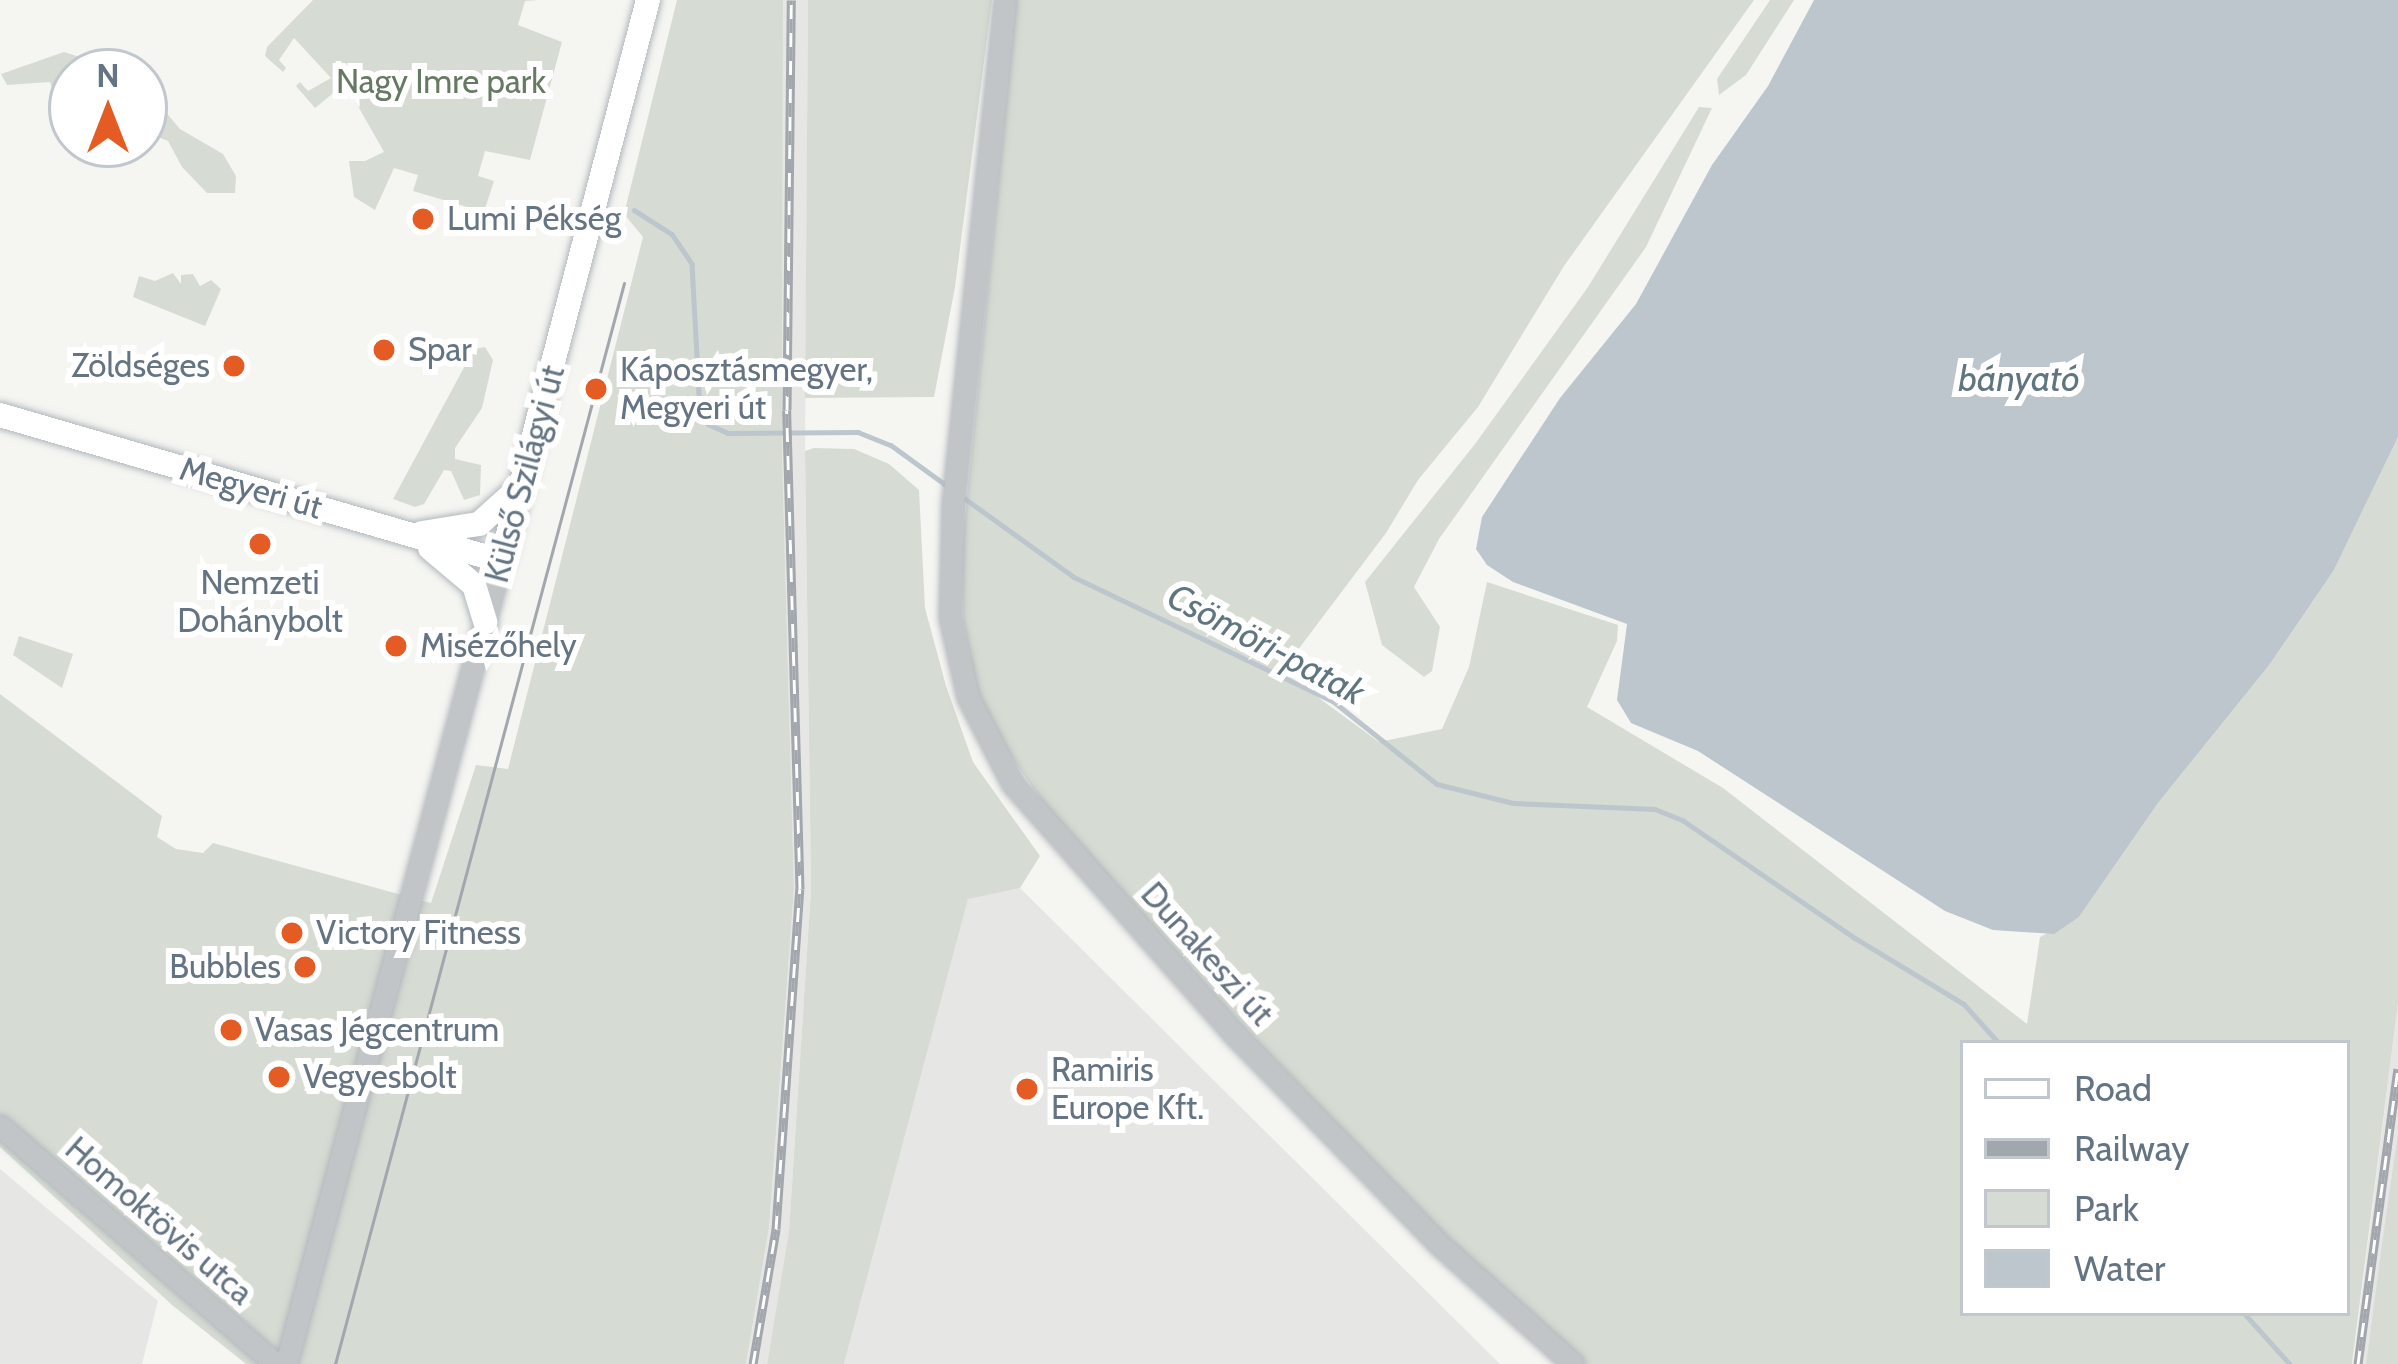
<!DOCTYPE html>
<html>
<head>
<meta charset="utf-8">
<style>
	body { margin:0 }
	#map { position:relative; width:2398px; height:1364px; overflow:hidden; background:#f5f6f2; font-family:Cabin,sans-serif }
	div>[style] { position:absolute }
	.built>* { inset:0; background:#e6e7e5 }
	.green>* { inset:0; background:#d6dcd3 }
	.water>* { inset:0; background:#bcc6cc }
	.stream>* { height:4.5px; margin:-2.25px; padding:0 2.25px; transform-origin:2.25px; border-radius:2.25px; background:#bcc6cc }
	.roads { filter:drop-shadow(0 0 3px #b3b8bd) drop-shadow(0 0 3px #b3b8bd) }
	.tertiary>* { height:21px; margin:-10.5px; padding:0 10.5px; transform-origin:10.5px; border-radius:10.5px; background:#c1c5c8 }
	.secondary>* { height:24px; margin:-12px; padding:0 12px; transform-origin:12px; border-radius:12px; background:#fff }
	.tram>* { height:3px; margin:-1.5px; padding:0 1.5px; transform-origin:1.5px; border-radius:1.5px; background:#a1a7ad }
	.rail>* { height:9px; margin-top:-4.5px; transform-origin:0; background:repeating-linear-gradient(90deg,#fff 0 14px,#a1a7ad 0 28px); box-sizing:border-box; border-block:3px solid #a1a7ad }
	.dots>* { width:33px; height:33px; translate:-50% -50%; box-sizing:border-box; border:6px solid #fff; border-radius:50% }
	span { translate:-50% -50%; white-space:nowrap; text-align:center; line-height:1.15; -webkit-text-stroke:12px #fff; paint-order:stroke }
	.park-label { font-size:33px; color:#667a63 }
	.poi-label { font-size:33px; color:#647483 }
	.left { translate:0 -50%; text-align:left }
	.right { translate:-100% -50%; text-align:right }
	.street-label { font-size:33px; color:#647483 }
	.water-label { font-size:36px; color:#5f7680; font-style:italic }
	.legend { position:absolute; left:1960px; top:1040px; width:390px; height:276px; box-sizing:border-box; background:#fff; border:3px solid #c1c7cd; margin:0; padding:15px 21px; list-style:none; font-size:36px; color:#647483 }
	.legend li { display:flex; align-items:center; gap:24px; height:60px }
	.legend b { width:60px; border:3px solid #c1c7cd }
	.north { position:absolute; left:48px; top:48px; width:120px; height:120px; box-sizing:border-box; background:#fff; border:3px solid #c1c7cd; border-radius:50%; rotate:0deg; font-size:33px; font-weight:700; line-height:48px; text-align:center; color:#647483 }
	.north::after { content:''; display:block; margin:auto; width:42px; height:54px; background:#e45b23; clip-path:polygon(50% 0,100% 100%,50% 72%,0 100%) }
</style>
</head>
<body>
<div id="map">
	<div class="built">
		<div style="clip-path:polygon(783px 0,808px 0,805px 451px,811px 889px,789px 1232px,767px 1364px,746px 1364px,769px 1228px,794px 889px,782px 451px)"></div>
		<div style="clip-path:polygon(1020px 888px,1500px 1364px,844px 1364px,968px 898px)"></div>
		<div style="clip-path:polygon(2398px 1003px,2398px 1132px,2366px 1364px,2353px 1364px)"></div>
		<div style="clip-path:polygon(0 1169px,158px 1301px,142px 1364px,0 1364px)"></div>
	</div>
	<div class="green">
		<div style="clip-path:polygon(313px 0,539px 0,525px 1px,518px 25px,562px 42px,530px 160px,485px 151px,478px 176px,494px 181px,484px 212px,413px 191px,418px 175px,394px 168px,375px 210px,354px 197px,349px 161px,365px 161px,384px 152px,354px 99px,342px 86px,315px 108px,296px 86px,300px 82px,308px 91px,331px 78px,294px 38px,279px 60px,286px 68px,283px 72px,265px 56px,267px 47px)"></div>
		<div style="clip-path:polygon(677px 0,783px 0,782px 451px,794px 889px,769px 1228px,746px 1364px,246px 1364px,172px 1305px,0 1147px,0 694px,162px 816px,157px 837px,176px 849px,203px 853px,213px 843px,431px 903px,476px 765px,508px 769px,643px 237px,624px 214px)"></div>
		<div style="clip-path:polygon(808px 0,992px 0,955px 287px,934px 397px,805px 398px)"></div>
		<div style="clip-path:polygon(evenodd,1016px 0,1754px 0,1564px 266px,1478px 407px,1418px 480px,1386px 533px,1282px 671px,1379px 742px,1442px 729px,1469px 667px,1487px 582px,1618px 625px,1617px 641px,1587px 707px,1723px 788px,2027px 1024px,2040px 937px,2079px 917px,2158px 803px,2270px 664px,2334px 570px,2398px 437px,2398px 1003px,2352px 1364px,1586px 1364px,1448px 1239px,1243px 1028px,1057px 822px,998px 738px,978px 694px,963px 620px,962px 548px,1016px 0,1963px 1043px,2347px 1043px,2347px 1313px,1963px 1313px,1963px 1043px)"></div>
		<div style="clip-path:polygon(1770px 0,1794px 0,1746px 75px,1719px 95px,1717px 79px)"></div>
		<div style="clip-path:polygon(64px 52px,129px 72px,72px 72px,72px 109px,57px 104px,50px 82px,7px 85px,1px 74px)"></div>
		<div style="clip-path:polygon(144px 86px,180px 129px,223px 154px,236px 176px,235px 193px,207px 193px,182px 167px,168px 141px,144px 132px)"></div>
		<div style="clip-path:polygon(1699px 107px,1712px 108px,1646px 247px,1439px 539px,1414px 587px,1440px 627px,1432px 671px,1424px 677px,1382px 645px,1365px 582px,1475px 444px,1588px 287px)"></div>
		<div style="clip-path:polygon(173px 273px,181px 284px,181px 275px,193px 274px,200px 286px,211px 280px,221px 289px,205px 326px,133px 297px,139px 276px,155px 281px)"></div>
		<div style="clip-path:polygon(485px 347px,493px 360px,482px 408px,455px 448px,455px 459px,481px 465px,480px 495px,464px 500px,451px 471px,444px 470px,424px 504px,415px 507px,393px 499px,474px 349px)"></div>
		<div style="clip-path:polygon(814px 448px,854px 449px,889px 464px,919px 490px,925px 608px,946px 686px,973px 762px,1040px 856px,1020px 888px,968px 899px,844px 1364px,767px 1364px,789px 1231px,811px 889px,805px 451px)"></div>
		<div style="clip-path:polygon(19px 636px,73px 654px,62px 688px,13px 655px)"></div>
		<div style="clip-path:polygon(2398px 1132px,2398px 1364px,2366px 1364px,2381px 1251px)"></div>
	</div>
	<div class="water">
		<div style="clip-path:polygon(1814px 0,2398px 0,2398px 437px,2334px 570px,2270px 664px,2158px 803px,2079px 917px,2054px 934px,1993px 930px,1945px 911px,1698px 751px,1631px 723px,1617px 700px,1627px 624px,1513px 582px,1487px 565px,1476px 549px,1482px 517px,1560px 398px,1636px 304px,1712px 165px,1768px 86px)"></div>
	</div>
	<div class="stream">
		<div style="left:634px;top:210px;width:45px;rotate:32.3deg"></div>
		<div style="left:672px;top:234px;width:36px;rotate:56deg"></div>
		<div style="left:692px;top:264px;width:148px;rotate:86.9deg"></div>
		<div style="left:700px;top:412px;width:14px;rotate:56deg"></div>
		<div style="left:708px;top:424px;width:22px;rotate:24deg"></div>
		<div style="left:728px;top:433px;width:130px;rotate:-0.4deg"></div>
		<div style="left:858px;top:432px;width:35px;rotate:22deg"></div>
		<div style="left:891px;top:445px;width:68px;rotate:36deg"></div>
		<div style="left:960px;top:495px;width:140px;rotate:35.7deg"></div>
		<div style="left:1074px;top:577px;width:287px;rotate:25.6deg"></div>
		<div style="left:1333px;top:701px;width:133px;rotate:38.6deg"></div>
		<div style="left:1437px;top:784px;width:78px;rotate:14deg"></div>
		<div style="left:1513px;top:803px;width:142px;rotate:2.4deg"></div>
		<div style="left:1655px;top:809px;width:31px;rotate:22deg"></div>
		<div style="left:1684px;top:821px;width:207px;rotate:34.4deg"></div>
		<div style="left:1855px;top:938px;width:127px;rotate:31.2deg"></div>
		<div style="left:1964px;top:1004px;width:52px;rotate:48.1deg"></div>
		<div style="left:2244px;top:1313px;width:69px;rotate:48deg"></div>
	</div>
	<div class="roads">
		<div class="tertiary">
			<div style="left:1005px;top:0;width:507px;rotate:95.89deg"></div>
			<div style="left:953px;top:504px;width:113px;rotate:91.5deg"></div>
			<div style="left:950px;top:617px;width:82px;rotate:77.3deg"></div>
			<div style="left:968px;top:697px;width:98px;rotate:62.7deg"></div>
			<div style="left:1013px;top:784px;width:337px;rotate:48.5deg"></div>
			<div style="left:1236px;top:1036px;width:291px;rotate:45.7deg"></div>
			<div style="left:1439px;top:1244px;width:180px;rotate:41.8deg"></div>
			<div style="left:0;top:1126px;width:364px;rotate:40.8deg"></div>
			<div style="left:286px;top:1364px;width:831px;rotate:-75.01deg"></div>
		</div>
		<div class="secondary">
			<div style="left:0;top:415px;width:522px;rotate:16.25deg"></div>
			<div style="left:501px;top:561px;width:580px;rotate:-75.32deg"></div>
			<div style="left:422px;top:533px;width:58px;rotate:-9deg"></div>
			<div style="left:479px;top:524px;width:57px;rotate:-42.1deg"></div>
			<div style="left:430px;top:548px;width:57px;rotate:40.1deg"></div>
			<div style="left:474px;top:585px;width:39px;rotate:73deg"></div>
		</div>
	</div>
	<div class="tram">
		<div style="left:335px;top:1364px;width:1119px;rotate:-75.03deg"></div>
	</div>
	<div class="rail">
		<div style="left:753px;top:1364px;width:137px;rotate:-80.3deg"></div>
		<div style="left:776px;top:1229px;width:341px;rotate:-86deg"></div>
		<div style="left:800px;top:889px;width:479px;rotate:-91.6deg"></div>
		<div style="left:787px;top:410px;width:410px;rotate:-89.4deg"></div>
		<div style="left:2358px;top:1364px;width:298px;rotate:-82.3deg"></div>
	</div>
	<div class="dots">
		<div style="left:423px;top:219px;background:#e45b23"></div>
		<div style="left:384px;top:350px;background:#e45b23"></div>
		<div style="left:234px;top:366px;background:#e45b23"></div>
		<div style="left:596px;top:389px;background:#e45b23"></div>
		<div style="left:260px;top:544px;background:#e45b23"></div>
		<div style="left:396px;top:646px;background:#e45b23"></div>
		<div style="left:292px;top:933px;background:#e45b23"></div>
		<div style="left:305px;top:967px;background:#e45b23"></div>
		<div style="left:231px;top:1030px;background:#e45b23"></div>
		<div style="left:279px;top:1077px;background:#e45b23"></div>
		<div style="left:1027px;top:1089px;background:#e45b23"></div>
	</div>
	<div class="park-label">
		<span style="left:441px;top:82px">Nagy Imre park</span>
	</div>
	<div class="poi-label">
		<span class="left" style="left:447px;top:219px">Lumi Pékség</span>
		<span class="left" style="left:408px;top:350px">Spar</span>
		<span class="right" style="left:210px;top:366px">Zöldséges</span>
		<span class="left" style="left:620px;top:389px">Káposztásmegyer,<br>Megyeri út</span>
		<span style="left:260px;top:602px">Nemzeti<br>Dohánybolt</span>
		<span class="left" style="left:420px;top:646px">Misézőhely</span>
		<span class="left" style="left:316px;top:933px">Victory Fitness</span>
		<span class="right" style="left:281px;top:967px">Bubbles</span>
		<span class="left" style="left:255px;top:1030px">Vasas Jégcentrum</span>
		<span class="left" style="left:1051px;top:1089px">Ramiris<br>Europe Kft.</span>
		<span class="left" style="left:303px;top:1077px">Vegyesbolt</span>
	</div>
	<div class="street-label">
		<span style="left:525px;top:474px;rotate:-75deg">Külső Szilágyi út</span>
		<span style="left:251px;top:488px;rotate:16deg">Megyeri út</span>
		<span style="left:1207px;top:954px;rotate:48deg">Dunakeszi út</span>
		<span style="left:159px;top:1221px;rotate:41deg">Homoktövis utca</span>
	</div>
	<div class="water-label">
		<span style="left:2019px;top:379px">bányató</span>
		<span style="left:1266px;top:644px;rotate:28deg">Csömöri-patak</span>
	</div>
	<ul class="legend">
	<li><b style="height:15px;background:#fff"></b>Road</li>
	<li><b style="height:15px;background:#a1a7ad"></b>Railway</li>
	<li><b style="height:33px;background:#d6dcd3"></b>Park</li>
	<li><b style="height:33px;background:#bcc6cc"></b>Water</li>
	</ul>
	<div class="north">N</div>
</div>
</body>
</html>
